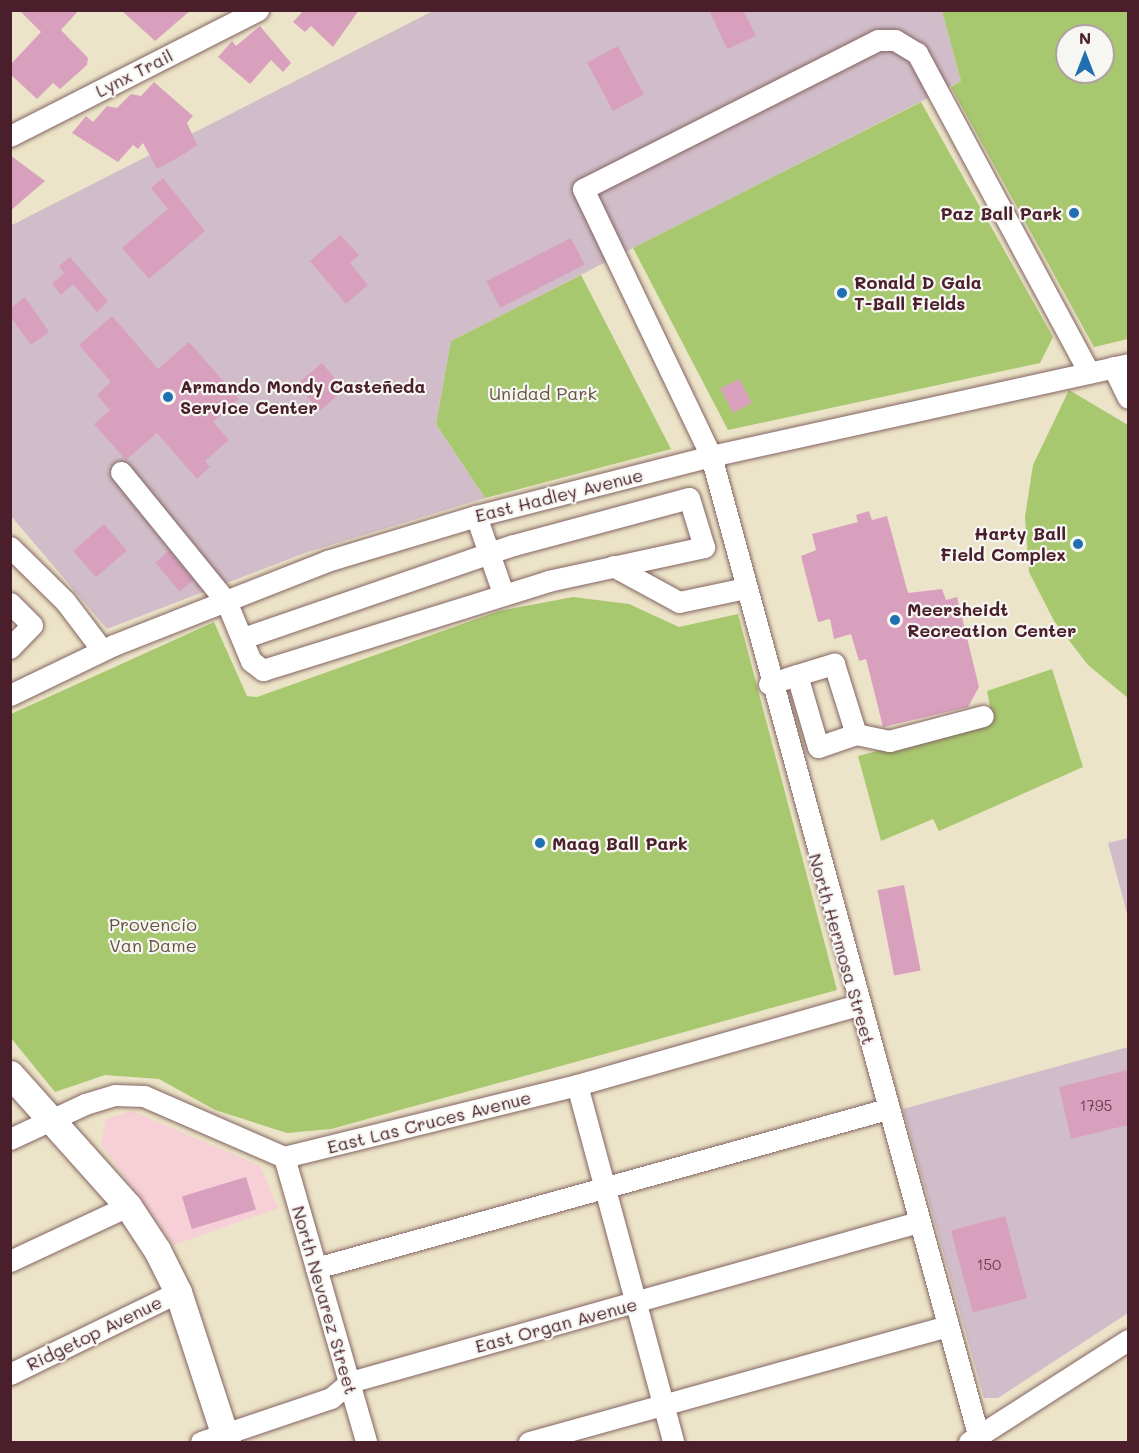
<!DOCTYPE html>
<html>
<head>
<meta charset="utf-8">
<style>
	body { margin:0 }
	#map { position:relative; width:1139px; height:1453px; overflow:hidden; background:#ece4c8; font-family:Mali,sans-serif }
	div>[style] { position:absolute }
	.built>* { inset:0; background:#f6cfd7 }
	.industrial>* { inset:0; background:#d1bdc9 }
	.green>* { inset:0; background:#a8c86f }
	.building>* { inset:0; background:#d9a0be; transform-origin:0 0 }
	.roads { filter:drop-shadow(0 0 2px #836462) drop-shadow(0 0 2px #836462) }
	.minor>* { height:21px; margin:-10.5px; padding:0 10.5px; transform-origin:10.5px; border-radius:10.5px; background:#fff }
	.major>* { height:27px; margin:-13.5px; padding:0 13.5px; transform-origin:13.5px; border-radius:13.5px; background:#fff }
	.dots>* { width:16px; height:16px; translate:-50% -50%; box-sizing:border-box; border:3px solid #f6f6f2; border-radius:50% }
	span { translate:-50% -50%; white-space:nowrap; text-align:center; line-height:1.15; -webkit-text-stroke:4.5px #f6f6f2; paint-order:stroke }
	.number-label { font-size:15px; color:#6e3f50 }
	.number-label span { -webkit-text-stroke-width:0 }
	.street-label { font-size:18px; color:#4a1f2b }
	.poi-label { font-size:18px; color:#4a1f2b; font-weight:700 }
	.right { translate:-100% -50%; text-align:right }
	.left { translate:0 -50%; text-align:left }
	.park-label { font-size:18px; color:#66523f }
	.frame { position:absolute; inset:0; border:12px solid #4a1f2b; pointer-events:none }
	.north { position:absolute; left:1055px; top:24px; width:60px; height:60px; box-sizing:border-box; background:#f6f6f2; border:2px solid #b1a0a2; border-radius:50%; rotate:0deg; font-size:16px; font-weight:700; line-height:24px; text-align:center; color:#4a1f2b }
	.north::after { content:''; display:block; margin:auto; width:21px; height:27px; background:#1f6fb2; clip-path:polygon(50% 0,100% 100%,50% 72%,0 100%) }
</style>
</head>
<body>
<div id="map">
	<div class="built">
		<div style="clip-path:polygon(132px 1111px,260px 1166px,278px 1208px,174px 1245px,101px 1144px,106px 1119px)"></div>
	</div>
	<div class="industrial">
		<div style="clip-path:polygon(433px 11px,942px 11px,961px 81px,451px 341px,436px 424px,485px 498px,305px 553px,107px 629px,11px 516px,10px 226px)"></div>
		<div style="clip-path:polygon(1128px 838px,1128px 917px,1108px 843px)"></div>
		<div style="clip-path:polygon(1128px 1047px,1128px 1313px,998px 1398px,984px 1398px,903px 1109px)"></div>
	</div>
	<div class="green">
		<div style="clip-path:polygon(evenodd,942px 11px,1128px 11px,1128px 339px,1094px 347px,951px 87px,961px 81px,942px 11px,1067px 36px,1103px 36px,1103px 72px,1067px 72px,1067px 36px)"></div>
		<div style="clip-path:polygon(921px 102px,1053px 337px,1040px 363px,728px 430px,633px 248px)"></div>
		<div style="clip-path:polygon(581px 275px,671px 449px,485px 498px,436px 424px,451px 341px)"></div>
		<div style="clip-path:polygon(1069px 390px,1128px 425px,1128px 698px,1088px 665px,1054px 621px,1029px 572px,1025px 517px,1033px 465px)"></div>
		<div style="clip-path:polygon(573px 597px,629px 604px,679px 627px,738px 614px,837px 990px,331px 1129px,287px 1133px,215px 1110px,159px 1079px,105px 1075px,55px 1092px,11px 1038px,11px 714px,214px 622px,247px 696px,257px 697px,499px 611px)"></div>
		<div style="clip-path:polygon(1052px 669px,1083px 767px,939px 831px,933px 819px,881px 841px,858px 756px,993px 721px,987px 691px)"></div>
	</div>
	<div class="building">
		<div style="clip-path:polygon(19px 10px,79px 10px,61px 30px,88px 58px,87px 65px,60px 89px,53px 83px,37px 99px,10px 74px,10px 65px,41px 32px)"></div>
		<div style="clip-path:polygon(121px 10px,191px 10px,155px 41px)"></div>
		<div style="clip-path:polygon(304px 10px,359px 10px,333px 47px,311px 26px,305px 32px,293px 22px)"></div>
		<div style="clip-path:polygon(709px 10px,743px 10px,756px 36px,727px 49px)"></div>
		<div style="clip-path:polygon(260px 26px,291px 63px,283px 72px,271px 60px,250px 84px,218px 57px,232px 41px,236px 46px)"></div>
		<div style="left:618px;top:46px;width:55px;height:35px;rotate:62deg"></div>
		<div style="clip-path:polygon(154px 82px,193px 116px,187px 123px,197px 145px,181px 156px,157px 169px,143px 143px,138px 149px,133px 145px,118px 162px,72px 133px,86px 116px,93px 122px,107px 106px,117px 108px,131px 94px,141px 96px)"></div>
		<div style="clip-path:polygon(10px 155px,45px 181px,10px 211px)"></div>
		<div style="clip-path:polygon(163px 178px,205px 231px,149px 279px,122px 248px,168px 209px,151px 188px)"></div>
		<div style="clip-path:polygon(340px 235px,359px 255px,350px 263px,368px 285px,346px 304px,310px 261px)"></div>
		<div style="left:571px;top:238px;width:30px;height:95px;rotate:63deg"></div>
		<div style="clip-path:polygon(70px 257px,108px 301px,97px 312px,73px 284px,61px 295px,52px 284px,64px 273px,59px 266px)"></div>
		<div style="clip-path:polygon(25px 297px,49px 332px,31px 345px,10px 316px,10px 308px)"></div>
		<div style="clip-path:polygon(112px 316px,158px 369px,189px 342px,239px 399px,213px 422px,229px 440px,205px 461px,210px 467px,197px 479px,157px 433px,126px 460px,94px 424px,110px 410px,97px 395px,111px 382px,79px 345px)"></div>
		<div style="left:322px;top:363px;width:35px;height:33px;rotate:50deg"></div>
		<div style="left:739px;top:379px;width:27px;height:21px;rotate:62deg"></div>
		<div style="clip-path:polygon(869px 511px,872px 520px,887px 516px,908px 593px,942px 589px,946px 600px,957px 597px,979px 687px,968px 707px,883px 727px,866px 659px,859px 661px,851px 634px,834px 639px,830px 619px,818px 622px,801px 556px,816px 550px,812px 534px,858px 522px,856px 515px)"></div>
		<div style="left:104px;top:524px;width:35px;height:41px;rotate:49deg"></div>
		<div style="left:169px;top:551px;width:38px;height:18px;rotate:50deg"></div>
		<div style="left:904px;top:885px;width:87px;height:27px;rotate:79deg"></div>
		<div style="clip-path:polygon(1128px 1070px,1128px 1125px,1071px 1139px,1059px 1087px)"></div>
		<div style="left:246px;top:1177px;width:34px;height:67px;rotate:73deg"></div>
		<div style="left:1005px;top:1216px;width:85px;height:56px;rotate:75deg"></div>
	</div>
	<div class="roads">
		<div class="minor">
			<div style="left:10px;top:136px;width:278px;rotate:-26.9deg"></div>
			<div style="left:1113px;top:367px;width:34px;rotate:64deg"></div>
			<div style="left:121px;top:472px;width:166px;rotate:50.9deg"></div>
			<div style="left:226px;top:601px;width:65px;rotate:67.4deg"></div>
			<div style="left:251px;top:661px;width:15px;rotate:37deg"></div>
			<div style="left:263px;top:670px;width:299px;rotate:-17.3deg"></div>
			<div style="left:548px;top:581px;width:160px;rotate:-12.3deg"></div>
			<div style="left:704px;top:547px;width:51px;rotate:-107deg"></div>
			<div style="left:689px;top:498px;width:182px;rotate:165deg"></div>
			<div style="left:513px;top:545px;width:286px;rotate:161deg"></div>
			<div style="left:476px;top:516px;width:82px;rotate:70.7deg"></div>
			<div style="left:10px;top:547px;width:77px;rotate:44.5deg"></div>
			<div style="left:65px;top:601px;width:61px;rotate:52.9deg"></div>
			<div style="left:613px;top:566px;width:75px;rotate:28.6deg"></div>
			<div style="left:679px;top:602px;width:68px;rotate:-11.8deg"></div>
			<div style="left:10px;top:603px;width:31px;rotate:45deg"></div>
			<div style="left:32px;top:625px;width:32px;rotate:134deg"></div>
			<div style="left:769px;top:684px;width:29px;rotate:-18deg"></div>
			<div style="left:797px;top:675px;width:39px;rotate:-17deg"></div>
			<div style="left:834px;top:664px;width:73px;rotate:72.6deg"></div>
			<div style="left:856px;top:734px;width:40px;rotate:161.1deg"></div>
			<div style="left:818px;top:747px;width:75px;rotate:-106.3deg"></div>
			<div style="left:10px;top:695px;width:115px;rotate:-25.7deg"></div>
			<div style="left:114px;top:645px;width:229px;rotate:-21.5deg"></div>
			<div style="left:327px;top:561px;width:156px;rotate:-16.8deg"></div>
			<div style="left:476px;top:516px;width:243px;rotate:-14.3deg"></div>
			<div style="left:711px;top:456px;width:427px;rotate:-12.4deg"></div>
			<div style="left:856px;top:734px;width:34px;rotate:12deg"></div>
			<div style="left:889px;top:741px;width:97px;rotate:-14.9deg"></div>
			<div style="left:577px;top:1085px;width:370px;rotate:74.9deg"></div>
			<div style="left:10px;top:1139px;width:83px;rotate:-25deg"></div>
			<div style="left:85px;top:1104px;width:31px;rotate:-17deg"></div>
			<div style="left:115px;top:1095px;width:29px;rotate:2deg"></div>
			<div style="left:144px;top:1096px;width:153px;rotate:23.5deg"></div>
			<div style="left:284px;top:1157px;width:302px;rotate:-13.8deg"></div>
			<div style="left:577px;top:1085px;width:291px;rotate:-15.9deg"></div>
			<div style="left:284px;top:1157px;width:297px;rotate:73.9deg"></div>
			<div style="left:10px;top:1261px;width:130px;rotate:-25deg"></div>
			<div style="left:316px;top:1268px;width:593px;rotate:-15.56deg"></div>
			<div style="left:10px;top:1374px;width:187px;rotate:-26deg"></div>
			<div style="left:201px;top:1442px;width:137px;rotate:-18.7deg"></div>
			<div style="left:331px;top:1398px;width:25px;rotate:-40deg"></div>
			<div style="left:350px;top:1382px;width:590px;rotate:-15.73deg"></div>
			<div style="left:529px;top:1442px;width:434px;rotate:-15.5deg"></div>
			<div style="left:969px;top:1442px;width:189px;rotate:-32.7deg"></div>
			<div style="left:980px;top:1442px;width:1022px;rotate:-105.26deg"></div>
			<div style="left:711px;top:456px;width:296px;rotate:-115.6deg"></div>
			<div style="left:583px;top:189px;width:330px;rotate:-26.8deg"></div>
			<div style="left:878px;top:40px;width:17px"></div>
			<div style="left:895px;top:40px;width:26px;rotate:31deg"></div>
			<div style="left:917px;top:53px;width:363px;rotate:61.7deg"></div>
		</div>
		<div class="major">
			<div style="left:10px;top:1074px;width:177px;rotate:48.2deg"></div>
			<div style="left:128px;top:1206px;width:53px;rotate:56.6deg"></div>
			<div style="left:157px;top:1250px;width:47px;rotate:63.4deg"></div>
			<div style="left:178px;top:1292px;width:158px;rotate:71.9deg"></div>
		</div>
	</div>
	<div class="dots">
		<div style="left:1074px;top:213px;background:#1f6fb2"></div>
		<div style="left:842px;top:293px;background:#1f6fb2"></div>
		<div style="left:168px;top:397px;background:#1f6fb2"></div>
		<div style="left:1078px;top:544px;background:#1f6fb2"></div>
		<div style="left:895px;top:620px;background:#1f6fb2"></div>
		<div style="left:540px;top:843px;background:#1f6fb2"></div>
	</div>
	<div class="number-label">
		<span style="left:1096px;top:1106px">1795</span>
		<span style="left:989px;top:1265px">150</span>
	</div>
	<div class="street-label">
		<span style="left:134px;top:73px;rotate:-27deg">Lynx Trail</span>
		<span style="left:559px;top:495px;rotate:-14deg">East Hadley Avenue</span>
		<span style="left:842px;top:949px;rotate:74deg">North Hermosa Street</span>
		<span style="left:429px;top:1122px;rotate:-14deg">East Las Cruces Avenue</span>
		<span style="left:325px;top:1300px;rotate:74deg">North Nevarez Street</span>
		<span style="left:556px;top:1325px;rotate:-15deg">East Organ Avenue</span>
		<span style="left:94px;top:1333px;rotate:-26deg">Ridgetop Avenue</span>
	</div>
	<div class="poi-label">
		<span class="right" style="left:1062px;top:213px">Paz Ball Park</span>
		<span class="left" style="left:854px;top:293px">Ronald D Gala<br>T-Ball Fields</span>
		<span class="left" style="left:180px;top:397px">Armando Mondy Casteñeda<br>Service Center</span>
		<span class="right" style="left:1066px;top:544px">Harty Ball<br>Field Complex</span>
		<span class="left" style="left:907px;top:620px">Meersheidt<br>Recreation Center</span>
		<span class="left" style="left:552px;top:843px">Maag Ball Park</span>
	</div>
	<div class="park-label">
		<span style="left:543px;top:393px">Unidad Park</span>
		<span style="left:153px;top:935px">Provencio<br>Van Dame</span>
	</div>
	<div class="frame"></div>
	<div class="north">N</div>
</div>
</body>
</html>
